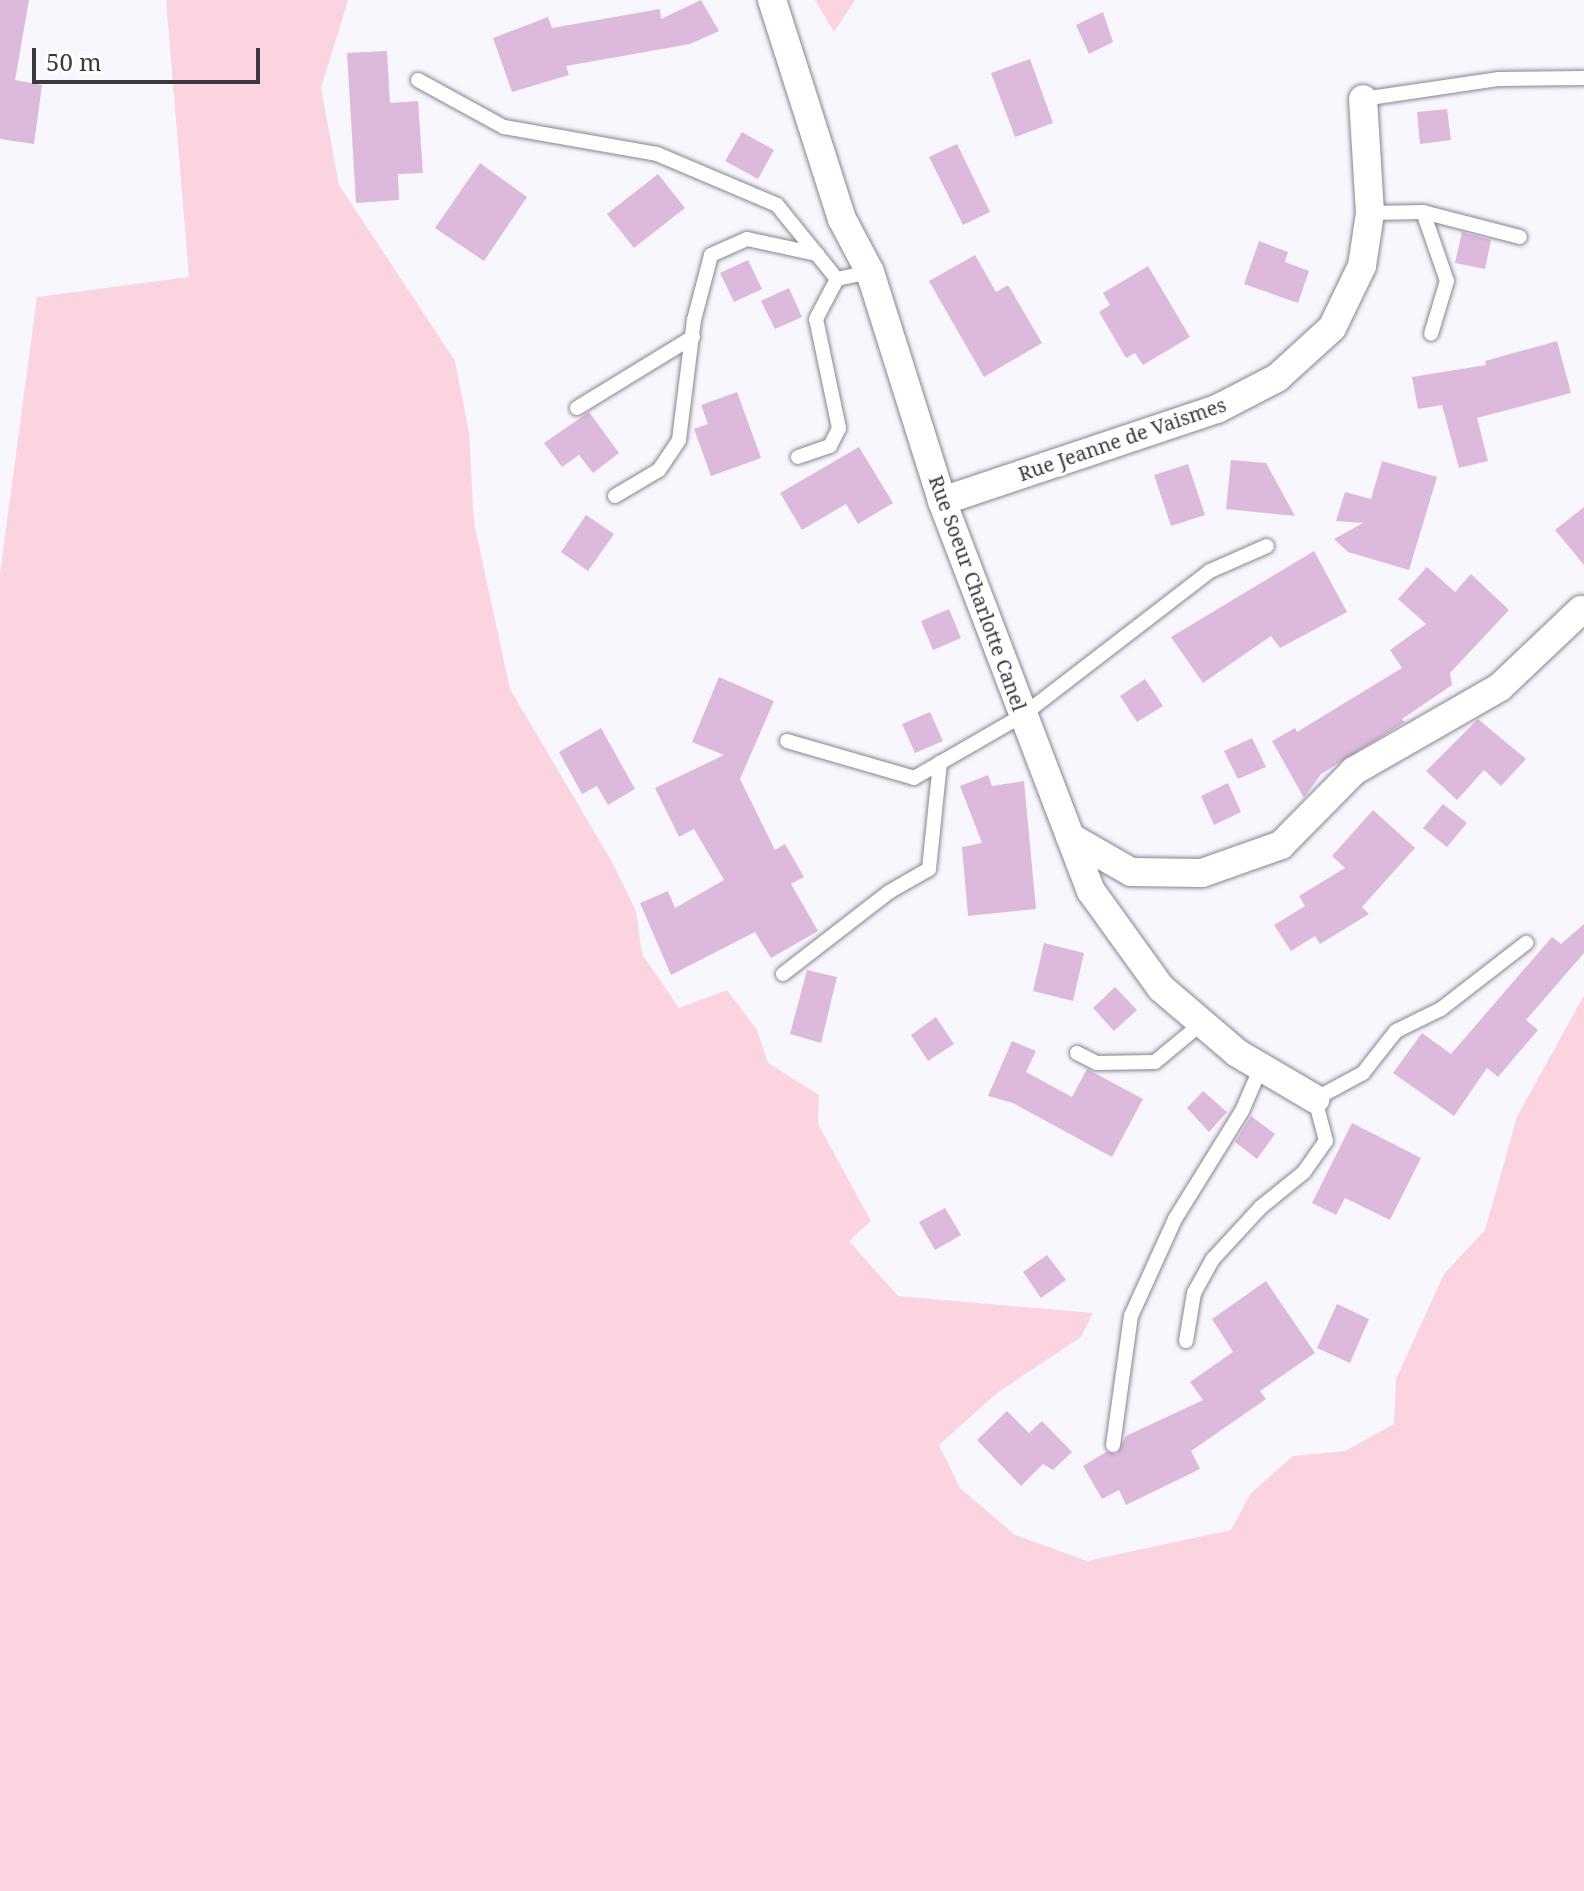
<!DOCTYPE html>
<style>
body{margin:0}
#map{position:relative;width:1584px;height:1891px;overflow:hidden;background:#f9f7fe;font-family:"Noto Serif",serif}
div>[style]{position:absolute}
.green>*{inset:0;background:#fbd4e0}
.building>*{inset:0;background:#ddb9db}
.roads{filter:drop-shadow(0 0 2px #888492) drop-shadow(0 0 2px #888492)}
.service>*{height:14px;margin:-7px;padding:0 7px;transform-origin:7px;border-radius:7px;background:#fff}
.minor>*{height:28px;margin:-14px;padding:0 14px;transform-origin:14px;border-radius:14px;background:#fff}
span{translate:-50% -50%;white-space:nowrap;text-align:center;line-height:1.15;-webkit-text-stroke:6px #fff;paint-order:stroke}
.street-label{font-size:20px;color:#3b3940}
.scale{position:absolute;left:32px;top:48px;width:228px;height:36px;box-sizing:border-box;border:4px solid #3b3940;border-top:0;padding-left:10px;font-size:24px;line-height:28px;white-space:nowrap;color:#3b3940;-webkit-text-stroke:6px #fff;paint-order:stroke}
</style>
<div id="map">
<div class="green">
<div style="clip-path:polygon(166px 0,348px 0,321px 88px,339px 185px,455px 361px,469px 433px,474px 523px,510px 689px,612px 862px,636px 911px,642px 954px,679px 1008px,727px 990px,757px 1030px,768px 1063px,819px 1095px,818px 1124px,871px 1221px,849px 1241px,898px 1296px,1093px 1313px,1081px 1337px,997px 1393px,939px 1445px,960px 1488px,1015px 1535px,1087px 1561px,1231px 1530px,1251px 1493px,1293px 1456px,1345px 1451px,1394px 1424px,1396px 1379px,1444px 1274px,1485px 1230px,1517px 1117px,1584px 995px,1584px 1891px,0 1891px,0 574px,37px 297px,189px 277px)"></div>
<div style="clip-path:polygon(815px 0,855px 0,834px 32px)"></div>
</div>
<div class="building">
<div style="clip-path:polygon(0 0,29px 0,15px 80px,42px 85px,34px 144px,0 139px)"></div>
<div style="clip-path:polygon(701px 0,719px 31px,690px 44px,566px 66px,569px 75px,512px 92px,493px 38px,548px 17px,552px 28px,660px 9px,661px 19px)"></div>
<div style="clip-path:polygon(1103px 12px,1113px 42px,1089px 54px,1076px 25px)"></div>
<div style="clip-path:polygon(387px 51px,390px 103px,418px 101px,423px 173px,398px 174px,399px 200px,356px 203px,347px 53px)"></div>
<div style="clip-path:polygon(1030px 59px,1053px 123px,1015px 137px,991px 73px)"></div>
<div style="clip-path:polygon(1447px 109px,1451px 140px,1420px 144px,1417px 112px)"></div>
<div style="clip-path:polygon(742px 132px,774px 150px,758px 179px,725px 161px)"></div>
<div style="clip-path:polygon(957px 144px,990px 212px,963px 225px,929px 157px)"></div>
<div style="clip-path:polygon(480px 163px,527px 197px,484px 261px,435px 228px)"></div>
<div style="clip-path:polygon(658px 174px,685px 208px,634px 248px,607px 214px)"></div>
<div style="clip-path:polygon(1462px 232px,1491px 240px,1485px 269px,1455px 263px)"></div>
<div style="clip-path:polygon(1259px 241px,1288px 252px,1285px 262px,1309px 271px,1298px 303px,1244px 284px)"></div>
<div style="clip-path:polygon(975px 255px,996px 292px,1008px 285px,1042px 343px,984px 377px,929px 281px)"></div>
<div style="clip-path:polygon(748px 260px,762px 289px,734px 302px,720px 273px)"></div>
<div style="clip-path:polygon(1148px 266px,1190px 337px,1143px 365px,1135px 353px,1126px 358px,1099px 312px,1110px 305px,1103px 293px)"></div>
<div style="clip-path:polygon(789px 288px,802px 317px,775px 329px,761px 301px)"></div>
<div style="clip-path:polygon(1557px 341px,1571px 393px,1477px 418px,1488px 461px,1459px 468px,1442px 405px,1418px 409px,1412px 377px,1486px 365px,1485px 361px)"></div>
<div style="clip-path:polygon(737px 392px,761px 458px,711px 476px,694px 429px,708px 424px,701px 405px)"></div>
<div style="clip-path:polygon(589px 412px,619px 453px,593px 473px,579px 455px,562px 467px,544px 443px)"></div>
<div style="clip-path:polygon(859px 447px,893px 503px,858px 524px,846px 504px,802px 530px,780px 493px)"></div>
<div style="clip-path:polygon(1231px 460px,1266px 463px,1295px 516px,1226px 509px)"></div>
<div style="clip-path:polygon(1382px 461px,1437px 477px,1409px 570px,1348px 552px,1334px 539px,1363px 523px,1336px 521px,1345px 492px,1371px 499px)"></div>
<div style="clip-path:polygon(1188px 464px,1205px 515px,1171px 526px,1154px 475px)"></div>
<div style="clip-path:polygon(1584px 507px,1584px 565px,1555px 530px)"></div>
<div style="clip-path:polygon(586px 515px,614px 534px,588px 571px,561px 552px)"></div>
<div style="clip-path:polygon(1314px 551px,1347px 612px,1280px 648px,1271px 636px,1203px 683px,1171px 637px)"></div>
<div style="clip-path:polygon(1427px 567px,1455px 592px,1471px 574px,1509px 610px,1450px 673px,1452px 685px,1402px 719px,1405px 722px,1321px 774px,1304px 798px,1272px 741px,1295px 728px,1297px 732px,1402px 668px,1390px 650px,1426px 624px,1398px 599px)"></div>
<div style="clip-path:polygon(949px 609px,961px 638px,933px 650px,921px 621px)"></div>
<div style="clip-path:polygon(719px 677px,774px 701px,740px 779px,775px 850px,785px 844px,804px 877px,791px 884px,818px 931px,771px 958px,755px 932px,671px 975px,640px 903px,668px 891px,675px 908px,724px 880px,694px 829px,679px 837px,655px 788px,724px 755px,692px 742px)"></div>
<div style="clip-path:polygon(1145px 679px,1163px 706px,1137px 722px,1120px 696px)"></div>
<div style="clip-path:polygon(930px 712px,943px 741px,915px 753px,902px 724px)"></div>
<div style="clip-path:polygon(1478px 719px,1526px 759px,1501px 786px,1484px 770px,1457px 800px,1426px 771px)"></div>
<div style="clip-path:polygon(601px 728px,635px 789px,608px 805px,597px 786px,582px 794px,559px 752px)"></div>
<div style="clip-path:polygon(1252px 738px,1266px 767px,1238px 779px,1224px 751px)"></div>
<div style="clip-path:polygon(988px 775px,992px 786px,1024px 781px,1036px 909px,968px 916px,962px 847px,982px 843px,960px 786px)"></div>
<div style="clip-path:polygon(1228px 783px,1241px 812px,1214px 825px,1201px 796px)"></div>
<div style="clip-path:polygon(1443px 804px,1467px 823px,1447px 847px,1423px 828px)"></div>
<div style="clip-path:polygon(1373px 810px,1415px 848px,1362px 907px,1369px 914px,1320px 944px,1315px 936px,1291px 951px,1274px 925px,1305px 906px,1299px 896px,1345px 868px,1332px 856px)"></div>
<div style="clip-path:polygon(1584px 924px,1584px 953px,1526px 1020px,1538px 1030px,1498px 1077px,1487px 1068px,1454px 1116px,1393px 1073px,1422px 1033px,1451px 1054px,1552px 937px,1561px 944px)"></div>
<div style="clip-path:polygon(1044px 943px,1084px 953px,1073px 1001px,1033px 991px)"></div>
<div style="clip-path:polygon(807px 970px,837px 977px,821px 1043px,790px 1034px)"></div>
<div style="clip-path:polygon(1115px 987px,1137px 1010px,1114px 1031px,1093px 1008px)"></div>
<div style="clip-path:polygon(936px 1017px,954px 1044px,928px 1061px,911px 1035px)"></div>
<div style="clip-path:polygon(1012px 1041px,1036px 1051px,1026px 1072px,1072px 1097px,1087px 1069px,1143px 1099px,1112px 1157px,1013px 1103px,988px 1096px)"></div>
<div style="clip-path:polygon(1203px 1091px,1227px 1112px,1209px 1132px,1187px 1108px)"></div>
<div style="clip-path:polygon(1251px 1116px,1275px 1134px,1257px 1159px,1235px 1142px)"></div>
<div style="clip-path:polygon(1352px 1123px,1421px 1158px,1390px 1220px,1345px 1198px,1336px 1215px,1312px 1203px)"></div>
<div style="clip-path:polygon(945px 1208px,961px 1235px,935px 1250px,919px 1222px)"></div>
<div style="clip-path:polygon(1047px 1255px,1066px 1280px,1041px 1298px,1023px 1272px)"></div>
<div style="clip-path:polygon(1266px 1281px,1315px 1353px,1260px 1391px,1266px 1399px,1191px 1451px,1200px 1469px,1126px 1505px,1119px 1490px,1102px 1499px,1083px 1466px,1106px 1452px,1117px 1454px,1126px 1436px,1203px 1400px,1190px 1382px,1233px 1352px,1212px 1319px)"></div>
<div style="clip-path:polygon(1337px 1304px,1369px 1319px,1350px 1363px,1317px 1348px)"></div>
<div style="clip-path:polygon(1007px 1411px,1029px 1433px,1042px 1421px,1072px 1452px,1053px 1470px,1043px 1464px,1021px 1486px,977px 1440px)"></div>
</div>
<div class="roads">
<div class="service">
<div style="left:418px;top:80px;width:98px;rotate:28.7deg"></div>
<div style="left:504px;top:127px;width:155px;rotate:10deg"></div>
<div style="left:657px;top:154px;width:130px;rotate:23deg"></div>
<div style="left:777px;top:205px;width:95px;rotate:51deg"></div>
<div style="left:837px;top:279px;width:34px;rotate:-12deg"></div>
<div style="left:1363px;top:99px;width:136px;rotate:-8.4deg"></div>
<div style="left:1498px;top:79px;width:86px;rotate:-0.7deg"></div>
<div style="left:1423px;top:212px;width:73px;rotate:70.8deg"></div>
<div style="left:1447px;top:281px;width:55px;rotate:106.8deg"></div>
<div style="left:1370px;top:213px;width:53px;rotate:-1.1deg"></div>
<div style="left:1423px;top:212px;width:100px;rotate:14.5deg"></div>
<div style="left:577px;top:408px;width:136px;rotate:-31.5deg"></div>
<div style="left:798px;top:457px;width:34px;rotate:-19deg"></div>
<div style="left:830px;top:446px;width:20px;rotate:-63deg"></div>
<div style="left:839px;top:428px;width:111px;rotate:-101.9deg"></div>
<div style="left:816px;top:319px;width:45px;rotate:-62.3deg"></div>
<div style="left:615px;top:496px;width:51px;rotate:-30.6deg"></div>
<div style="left:659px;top:470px;width:36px;rotate:-56deg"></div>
<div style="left:679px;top:440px;width:121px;rotate:-82.9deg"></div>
<div style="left:694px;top:320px;width:67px;rotate:-75.3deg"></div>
<div style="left:711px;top:255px;width:39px;rotate:-24deg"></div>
<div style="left:747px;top:239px;width:72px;rotate:12.1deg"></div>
<div style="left:787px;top:741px;width:132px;rotate:16.2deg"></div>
<div style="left:914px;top:778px;width:126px;rotate:-30deg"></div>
<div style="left:1023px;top:715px;width:236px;rotate:-37.6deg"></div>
<div style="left:1210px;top:571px;width:62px;rotate:-23.7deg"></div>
<div style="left:783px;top:974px;width:134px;rotate:-37.7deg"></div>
<div style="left:889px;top:892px;width:46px;rotate:-29.9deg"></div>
<div style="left:929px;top:869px;width:107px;rotate:-84.1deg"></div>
<div style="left:1077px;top:1053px;width:22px;rotate:27deg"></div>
<div style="left:1097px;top:1063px;width:58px;rotate:-1deg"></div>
<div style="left:1155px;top:1062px;width:61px;rotate:-39.7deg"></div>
<div style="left:1186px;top:1341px;width:49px;rotate:-80.5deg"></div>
<div style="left:1194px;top:1293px;width:39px;rotate:-61deg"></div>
<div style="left:1213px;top:1259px;width:71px;rotate:-47.3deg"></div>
<div style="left:1261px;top:1207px;width:55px;rotate:-39.1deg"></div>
<div style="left:1304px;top:1172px;width:38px;rotate:-55deg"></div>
<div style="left:1326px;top:1141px;width:43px;rotate:-104.7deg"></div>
<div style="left:1315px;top:1099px;width:55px;rotate:-28.4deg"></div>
<div style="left:1363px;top:1073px;width:53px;rotate:-51.8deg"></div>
<div style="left:1396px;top:1031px;width:50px;rotate:-26.1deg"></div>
<div style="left:1441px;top:1009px;width:108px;rotate:-37.8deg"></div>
<div style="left:1113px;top:1445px;width:130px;rotate:-82.1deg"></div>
<div style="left:1131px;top:1316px;width:107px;rotate:-65.6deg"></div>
<div style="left:1175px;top:1219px;width:127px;rotate:-58.2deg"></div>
<div style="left:1242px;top:1111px;width:48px;rotate:-66.6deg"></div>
</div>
<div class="minor">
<div style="left:772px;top:0;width:230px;rotate:72.3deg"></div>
<div style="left:842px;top:219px;width:60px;rotate:62.2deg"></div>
<div style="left:870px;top:272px;width:240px;rotate:72.5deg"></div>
<div style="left:942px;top:501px;width:417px;rotate:69.1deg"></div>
<div style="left:1091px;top:891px;width:120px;rotate:54.2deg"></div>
<div style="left:1161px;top:988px;width:100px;rotate:40.5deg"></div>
<div style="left:1237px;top:1053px;width:91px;rotate:30.5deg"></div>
<div style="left:942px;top:501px;width:290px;rotate:-18.5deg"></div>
<div style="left:1217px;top:409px;width:68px;rotate:-27.3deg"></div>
<div style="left:1277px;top:378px;width:74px;rotate:-42.3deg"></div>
<div style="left:1332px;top:328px;width:69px;rotate:-64.2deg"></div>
<div style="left:1362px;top:266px;width:54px;rotate:-81.4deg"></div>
<div style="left:1370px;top:213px;width:114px;rotate:-93.5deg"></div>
<div style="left:1070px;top:837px;width:70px;rotate:29.8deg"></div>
<div style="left:1131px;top:872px;width:71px;rotate:0.8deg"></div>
<div style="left:1202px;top:873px;width:84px;rotate:-19.5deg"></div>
<div style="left:1281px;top:845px;width:104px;rotate:-45.4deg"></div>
<div style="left:1354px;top:771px;width:168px;rotate:-29.9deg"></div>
<div style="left:1500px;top:687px;width:112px;rotate:-43.5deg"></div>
</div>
</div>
<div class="street-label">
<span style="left:1122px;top:439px;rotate:-19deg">Rue Jeanne de Vaismes</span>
<span style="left:978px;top:593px;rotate:70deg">Rue Soeur Charlotte Canel</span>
</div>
<div class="scale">50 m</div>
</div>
